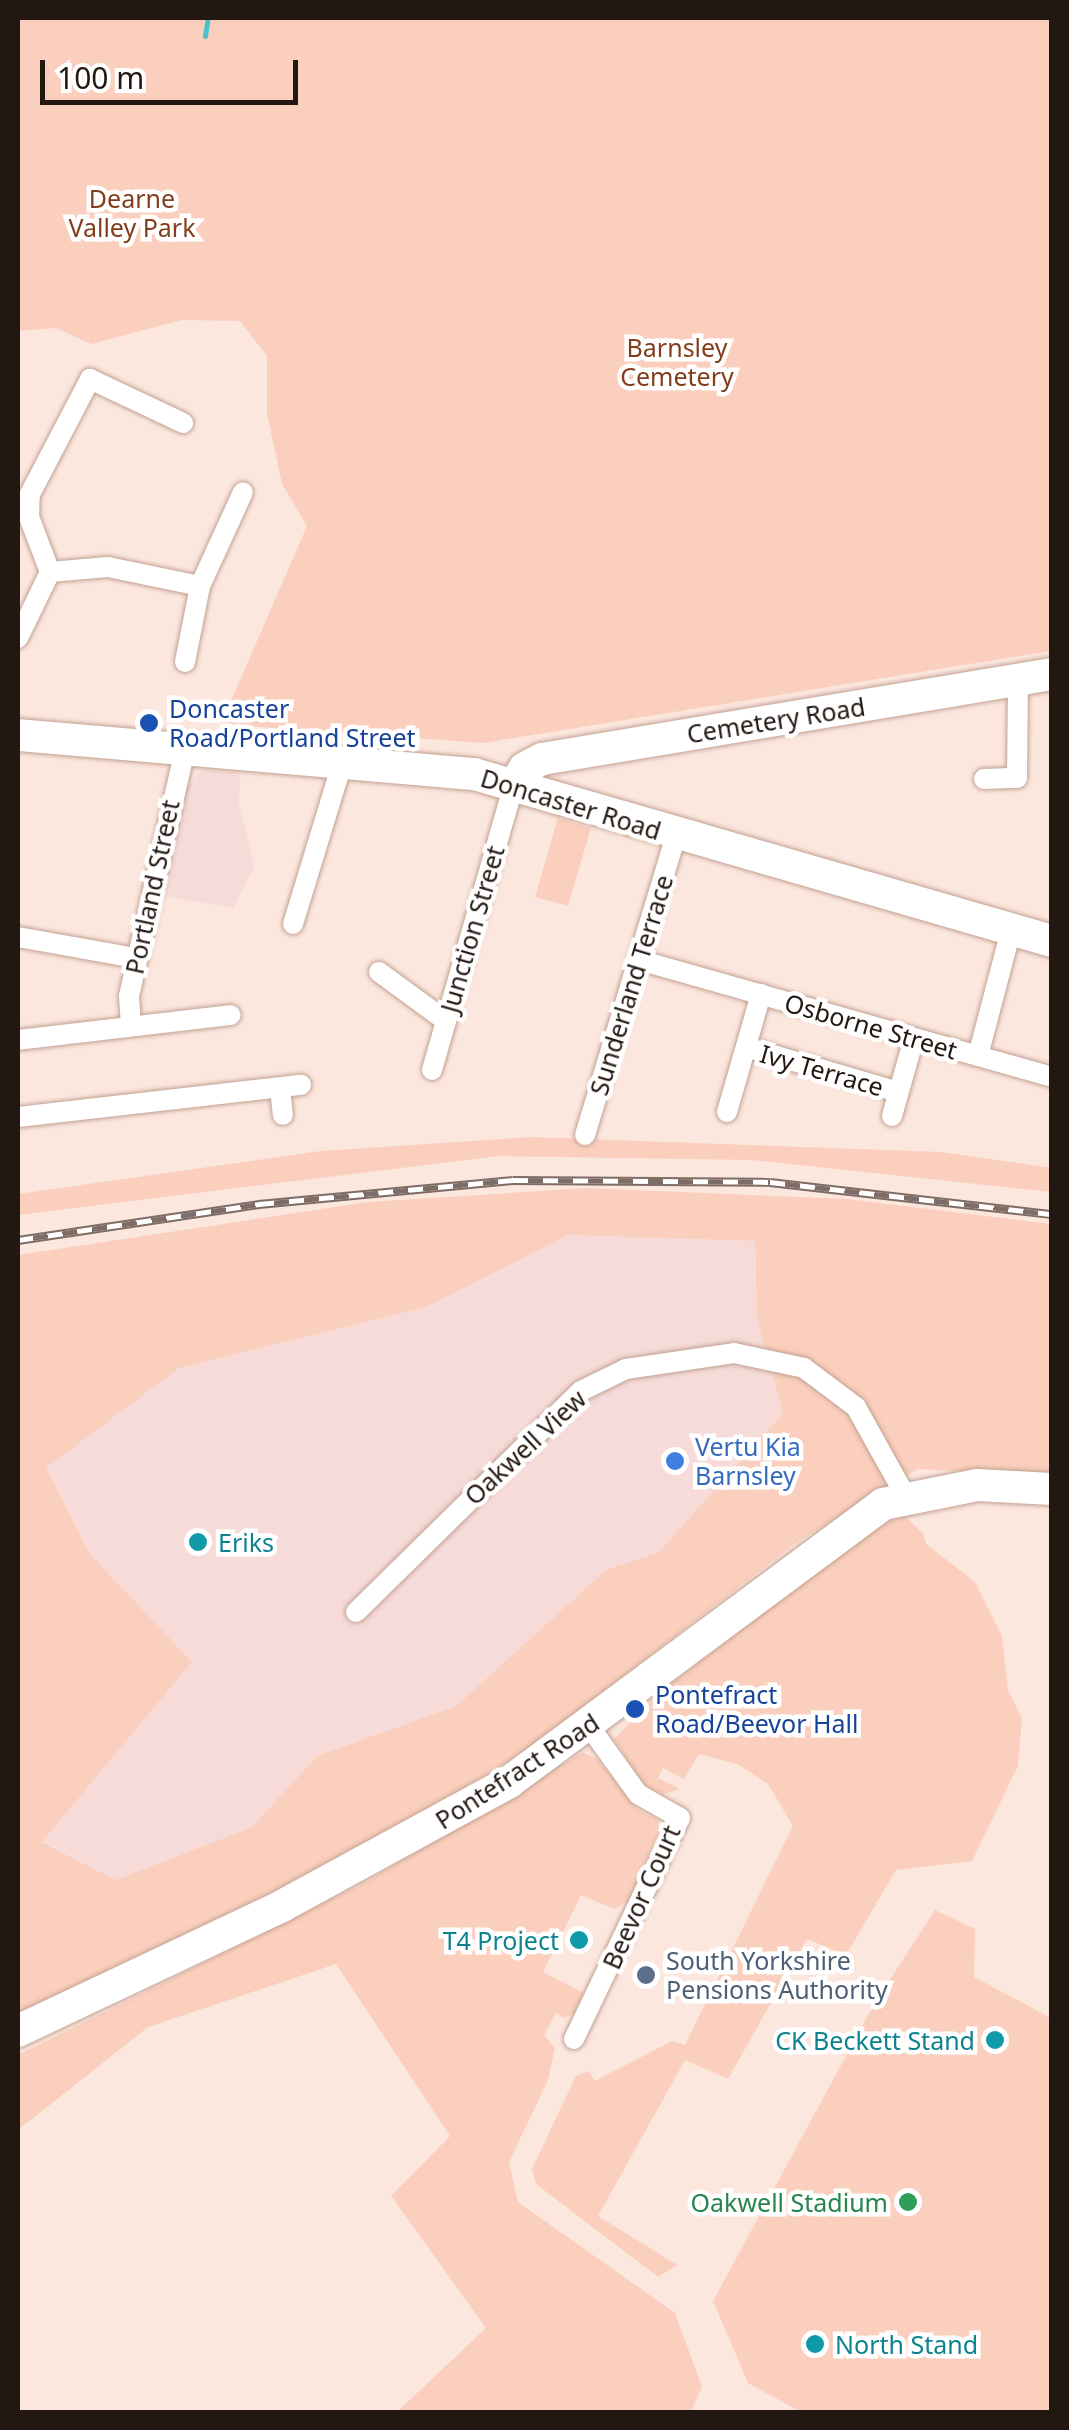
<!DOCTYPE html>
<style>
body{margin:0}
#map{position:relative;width:1069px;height:2430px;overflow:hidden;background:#fce7de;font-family:"Noto Sans",sans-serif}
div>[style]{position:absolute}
.commercial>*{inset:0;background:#f6dbd8}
.green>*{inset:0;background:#fbcfbd}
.stream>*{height:5px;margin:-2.5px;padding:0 2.5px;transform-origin:2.5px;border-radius:2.5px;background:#4fc0c7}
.roads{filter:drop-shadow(0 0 2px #c2a192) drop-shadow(0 0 2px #c2a192)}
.minor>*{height:20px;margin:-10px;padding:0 10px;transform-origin:10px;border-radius:10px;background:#fff}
.trunk>*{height:32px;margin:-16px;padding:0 16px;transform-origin:16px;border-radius:16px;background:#fff}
.rail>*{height:9px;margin-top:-4.5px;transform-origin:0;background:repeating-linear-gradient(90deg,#fff 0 15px,#7d6d66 0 30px);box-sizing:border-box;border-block:2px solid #7d6d66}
.dots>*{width:28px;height:28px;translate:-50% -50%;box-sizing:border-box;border:5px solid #fff;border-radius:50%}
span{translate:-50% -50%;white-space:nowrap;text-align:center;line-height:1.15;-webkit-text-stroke:9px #fff;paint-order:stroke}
.park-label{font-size:25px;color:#823e1c}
.transit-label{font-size:25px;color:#164399}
.left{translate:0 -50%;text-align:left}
.street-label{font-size:25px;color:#231712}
.shop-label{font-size:25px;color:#366cbe}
.culture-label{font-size:25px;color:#0d838f}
.right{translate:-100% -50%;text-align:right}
.service-label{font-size:25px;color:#4e5e75}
.leisure-label{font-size:25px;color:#27864d}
.frame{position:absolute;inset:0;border:20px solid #231712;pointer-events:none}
.scale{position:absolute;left:40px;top:60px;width:258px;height:45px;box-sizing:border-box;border:5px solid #231712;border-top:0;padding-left:12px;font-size:30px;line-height:35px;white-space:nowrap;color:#231712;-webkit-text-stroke:8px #fff;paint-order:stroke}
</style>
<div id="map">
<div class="commercial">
<div style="clip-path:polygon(202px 770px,240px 773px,239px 803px,254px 867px,233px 908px,161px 896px,186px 788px)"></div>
<div style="clip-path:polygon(568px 1235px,755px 1241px,757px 1319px,783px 1413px,658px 1553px,607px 1569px,456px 1706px,317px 1756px,252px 1827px,116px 1880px,42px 1841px,192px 1662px,89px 1553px,45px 1468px,179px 1368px,427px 1307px)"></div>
</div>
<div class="green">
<div style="clip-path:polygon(18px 18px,1051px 18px,1051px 651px,483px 743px,221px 724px,307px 526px,282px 484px,267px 414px,267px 356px,240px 321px,182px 320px,91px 344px,56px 328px,18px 331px)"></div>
<div style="clip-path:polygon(558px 818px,591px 828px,568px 906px,535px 897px)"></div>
<div style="clip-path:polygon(531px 1137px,941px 1152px,1052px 1168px,1051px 1192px,752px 1160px,499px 1156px,18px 1215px,18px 1194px,321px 1151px)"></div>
<div style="clip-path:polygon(evenodd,587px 1188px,847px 1199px,1051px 1224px,1051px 1476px,918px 1469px,797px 1542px,530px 1748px,360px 1849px,18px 2017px,18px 1255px,368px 1202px,587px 1188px,568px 1235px,755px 1241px,757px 1319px,783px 1413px,658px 1553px,607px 1569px,456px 1706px,317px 1756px,252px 1827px,116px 1880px,42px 1842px,192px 1662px,89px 1553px,46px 1468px,179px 1368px,427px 1307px,568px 1235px)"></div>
<div style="clip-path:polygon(896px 1509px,923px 1533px,926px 1544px,975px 1582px,1002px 1636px,1008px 1690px,1022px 1719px,1018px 1766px,972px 1861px,896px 1870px,846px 1955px,807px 1939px,728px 2079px,685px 2060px,598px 2216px,677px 2265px,658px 2277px,536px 2184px,532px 2169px,576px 2076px,589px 2071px,595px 2081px,672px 2041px,685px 2045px,793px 1826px,768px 1784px,737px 1764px,699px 1754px,684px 1779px,663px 1768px,658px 1778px,680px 1789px,664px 1794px,644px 1785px,614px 1739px,660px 1692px)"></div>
<div style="clip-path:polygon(583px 1752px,598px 1760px,637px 1809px,658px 1821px,660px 1840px,631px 1900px,614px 1909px,581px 1895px,543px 1972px,584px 1993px,575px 2013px,564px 2018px,556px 2013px,544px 2035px,555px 2048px,548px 2080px,509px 2162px,518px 2202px,675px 2313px,702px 2387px,691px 2412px,397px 2412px,486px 2328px,391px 2196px,450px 2136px,336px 1964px,148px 2027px,18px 2130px,18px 2055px,366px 1882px)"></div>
<div style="clip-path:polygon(935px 1910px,975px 1929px,974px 1977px,1051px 2018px,1051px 2412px,801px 2412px,748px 2383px,713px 2301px,873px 2006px)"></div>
</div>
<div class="stream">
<div style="left:205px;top:36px;width:18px;rotate:-81deg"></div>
</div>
<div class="roads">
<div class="minor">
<div style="left:50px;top:572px;width:58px;rotate:-4.9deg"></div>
<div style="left:108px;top:567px;width:94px;rotate:11.7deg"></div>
<div style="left:18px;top:638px;width:73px;rotate:-64.1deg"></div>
<div style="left:50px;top:572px;width:59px;rotate:-110.9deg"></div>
<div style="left:29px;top:517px;width:23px;rotate:-88deg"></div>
<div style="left:30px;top:494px;width:130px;rotate:-62.4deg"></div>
<div style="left:90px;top:379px;width:103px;rotate:25.3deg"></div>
<div style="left:185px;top:662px;width:77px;rotate:-78.8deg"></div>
<div style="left:200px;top:586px;width:103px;rotate:-65.4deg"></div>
<div style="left:984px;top:779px;width:33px;rotate:-2deg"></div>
<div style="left:1017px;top:778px;width:98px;rotate:-89.4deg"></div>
<div style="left:293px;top:924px;width:171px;rotate:-73deg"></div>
<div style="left:18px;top:937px;width:120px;rotate:10.1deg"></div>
<div style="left:639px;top:960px;width:352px;rotate:15.8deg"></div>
<div style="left:978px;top:1056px;width:130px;rotate:-75.3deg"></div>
<div style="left:379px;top:972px;width:83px;rotate:36.2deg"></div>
<div style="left:131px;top:1025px;width:29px;rotate:-94deg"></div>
<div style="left:129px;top:996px;width:252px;rotate:-77.2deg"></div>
<div style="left:18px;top:1040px;width:214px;rotate:-6.7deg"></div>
<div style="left:746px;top:1047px;width:159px;rotate:16.5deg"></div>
<div style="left:978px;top:1056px;width:77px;rotate:15.8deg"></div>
<div style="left:432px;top:1070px;width:294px;rotate:-74deg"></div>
<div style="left:280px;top:1088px;width:27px;rotate:84deg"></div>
<div style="left:727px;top:1112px;width:123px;rotate:-73.9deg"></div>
<div style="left:892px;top:1116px;width:81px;rotate:-74.2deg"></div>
<div style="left:18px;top:1117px;width:285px;rotate:-6.5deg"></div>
<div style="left:585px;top:1135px;width:313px;rotate:-73.1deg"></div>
<div style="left:356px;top:1612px;width:315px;rotate:-44.5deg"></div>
<div style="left:581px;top:1391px;width:50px;rotate:-26.1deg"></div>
<div style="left:626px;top:1369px;width:109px;rotate:-8.4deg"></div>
<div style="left:734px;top:1353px;width:72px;rotate:12.1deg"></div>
<div style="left:804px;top:1368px;width:65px;rotate:36.9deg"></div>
<div style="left:856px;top:1407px;width:101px;rotate:60.9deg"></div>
<div style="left:574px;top:2039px;width:245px;rotate:-64.4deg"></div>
<div style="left:680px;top:1818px;width:48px;rotate:-150.3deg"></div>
<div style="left:638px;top:1794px;width:84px;rotate:-125.8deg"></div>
</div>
<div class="trunk">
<div style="left:18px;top:735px;width:458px;rotate:4.9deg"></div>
<div style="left:474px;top:774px;width:602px;rotate:16.12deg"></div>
<div style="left:513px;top:787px;width:22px;rotate:-58deg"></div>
<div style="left:525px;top:768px;width:19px;rotate:-28deg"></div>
<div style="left:542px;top:759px;width:517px;rotate:-9.46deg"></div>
<div style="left:18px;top:2031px;width:292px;rotate:-25.3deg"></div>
<div style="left:282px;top:1906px;width:259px;rotate:-28.6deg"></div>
<div style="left:509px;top:1782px;width:466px;rotate:-36.6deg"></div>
<div style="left:883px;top:1504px;width:96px;rotate:-11.4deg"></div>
<div style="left:977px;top:1485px;width:75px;rotate:3.1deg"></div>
</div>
</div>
<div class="rail">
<div style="left:18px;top:1240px;width:244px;rotate:-8.5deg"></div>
<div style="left:259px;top:1204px;width:255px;rotate:-5.4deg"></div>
<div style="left:513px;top:1180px;width:257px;rotate:0.4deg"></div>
<div style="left:770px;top:1182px;width:284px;rotate:6.5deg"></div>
</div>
<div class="dots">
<div style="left:149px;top:723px;background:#1a4fb4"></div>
<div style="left:675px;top:1461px;background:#3f7fe0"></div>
<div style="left:198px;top:1542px;background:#0f9aa8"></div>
<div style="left:635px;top:1709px;background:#1a4fb4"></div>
<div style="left:579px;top:1940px;background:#0f9aa8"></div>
<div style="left:646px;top:1975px;background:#5c6f8a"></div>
<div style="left:995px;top:2040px;background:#0f9aa8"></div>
<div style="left:908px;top:2202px;background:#2e9e5b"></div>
<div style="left:815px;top:2344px;background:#0f9aa8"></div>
</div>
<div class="park-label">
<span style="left:132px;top:213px">Dearne<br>Valley Park</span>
<span style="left:677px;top:362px">Barnsley<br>Cemetery</span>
</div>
<div class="transit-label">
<span class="left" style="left:169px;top:723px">Doncaster<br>Road/Portland Street</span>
<span class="left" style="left:655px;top:1709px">Pontefract<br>Road/Beevor Hall</span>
</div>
<div class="street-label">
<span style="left:776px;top:720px;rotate:-9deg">Cemetery Road</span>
<span style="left:571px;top:804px;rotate:17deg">Doncaster Road</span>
<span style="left:152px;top:887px;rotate:-78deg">Portland Street</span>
<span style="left:472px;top:929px;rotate:-74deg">Junction Street</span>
<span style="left:631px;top:985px;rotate:-73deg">Sunderland Terrace</span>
<span style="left:871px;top:1026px;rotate:16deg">Osborne Street</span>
<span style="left:822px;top:1070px;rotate:16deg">Ivy Terrace</span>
<span style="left:525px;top:1447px;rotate:-43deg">Oakwell View</span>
<span style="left:517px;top:1771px;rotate:-33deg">Pontefract Road</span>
<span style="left:641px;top:1897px;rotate:-66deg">Beevor Court</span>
</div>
<div class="shop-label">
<span class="left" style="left:695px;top:1461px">Vertu Kia<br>Barnsley</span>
</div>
<div class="culture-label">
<span class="left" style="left:218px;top:1542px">Eriks</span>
<span class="right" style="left:559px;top:1940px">T4 Project</span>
<span class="right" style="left:975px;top:2040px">CK Beckett Stand</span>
<span class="left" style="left:835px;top:2344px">North Stand</span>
</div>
<div class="service-label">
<span class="left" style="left:666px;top:1975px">South Yorkshire<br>Pensions Authority</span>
</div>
<div class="leisure-label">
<span class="right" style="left:888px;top:2202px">Oakwell Stadium</span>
</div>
<div class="frame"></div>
<div class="scale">100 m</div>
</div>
